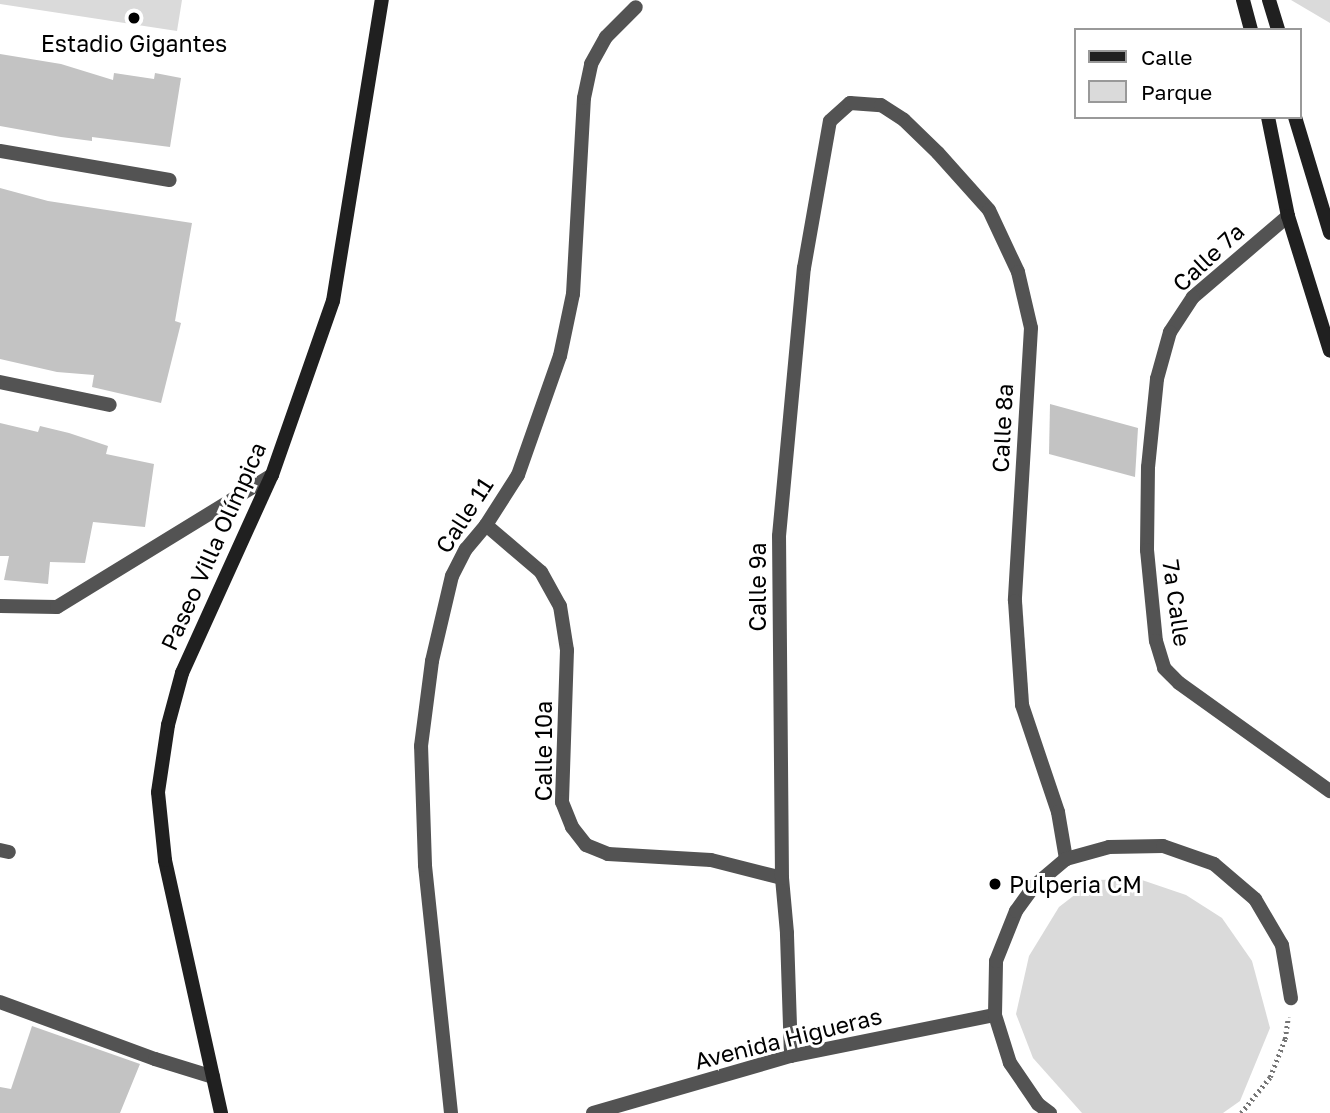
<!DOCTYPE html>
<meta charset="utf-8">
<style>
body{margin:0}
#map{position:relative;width:1330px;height:1113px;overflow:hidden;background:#fff;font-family:"Golos Text",sans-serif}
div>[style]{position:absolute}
.green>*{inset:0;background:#dadada}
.building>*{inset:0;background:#c3c3c3}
.path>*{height:4.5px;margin-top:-2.25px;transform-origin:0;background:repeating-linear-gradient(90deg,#757575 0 2px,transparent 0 5.5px)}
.lane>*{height:14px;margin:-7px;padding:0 7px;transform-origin:7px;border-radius:7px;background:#535353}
.street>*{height:14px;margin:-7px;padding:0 7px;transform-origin:7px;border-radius:7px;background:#535353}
.secondary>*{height:14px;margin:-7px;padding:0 7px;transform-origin:7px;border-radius:7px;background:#202020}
.dots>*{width:19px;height:19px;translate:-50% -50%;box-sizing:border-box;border:4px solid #fff;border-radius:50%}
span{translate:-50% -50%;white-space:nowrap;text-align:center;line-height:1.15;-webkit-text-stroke:6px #fff;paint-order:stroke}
.poi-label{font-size:23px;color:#000}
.left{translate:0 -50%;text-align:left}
.street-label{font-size:23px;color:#000}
.legend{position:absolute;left:1074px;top:28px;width:228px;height:91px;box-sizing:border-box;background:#fff;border:2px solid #999;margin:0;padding:9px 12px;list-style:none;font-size:21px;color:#000}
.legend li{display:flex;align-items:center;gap:14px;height:35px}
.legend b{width:35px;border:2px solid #999}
</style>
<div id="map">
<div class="green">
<div style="clip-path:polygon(0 0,182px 0,177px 31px,0 4px)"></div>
<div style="clip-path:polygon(1291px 0,1330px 0,1330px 23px)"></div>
<div style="clip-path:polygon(1139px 879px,1186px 895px,1222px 918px,1252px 961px,1270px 1028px,1240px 1101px,1223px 1113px,1082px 1113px,1033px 1058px,1016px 1014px,1029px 956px,1059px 907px,1094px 880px)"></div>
</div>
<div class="building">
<div style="clip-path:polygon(0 54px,61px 64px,113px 80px,114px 73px,154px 79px,155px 73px,181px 78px,170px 147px,92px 137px,92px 141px,61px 137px,0 126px)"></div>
<div style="clip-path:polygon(0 188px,48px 201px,192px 223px,175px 321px,181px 323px,161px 403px,92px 387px,94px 375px,57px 372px,0 359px)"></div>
<div style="clip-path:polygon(1050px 404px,1138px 428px,1135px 477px,1049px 454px)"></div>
<div style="clip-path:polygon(0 423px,38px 432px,40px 426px,69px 433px,108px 446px,106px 454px,154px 464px,145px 527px,93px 522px,85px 563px,50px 562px,48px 584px,4px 580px,9px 556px,0 556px)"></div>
<div style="clip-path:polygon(32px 1026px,140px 1064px,120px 1113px,0 1113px,0 1087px,11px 1089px)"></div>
</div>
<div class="path">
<div style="left:1241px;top:1113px;width:46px;rotate:-51.1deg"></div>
<div style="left:1270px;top:1077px;width:41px;rotate:-68.5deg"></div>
<div style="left:1285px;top:1039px;width:22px;rotate:-82deg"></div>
</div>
<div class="lane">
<div style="left:0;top:1002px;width:165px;rotate:20.2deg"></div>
<div style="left:155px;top:1059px;width:61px;rotate:17.2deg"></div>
</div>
<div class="street">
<div style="left:0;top:151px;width:172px;rotate:9.7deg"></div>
<div style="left:1288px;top:216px;width:125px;rotate:139.5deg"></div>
<div style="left:1193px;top:297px;width:42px;rotate:123.3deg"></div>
<div style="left:1170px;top:332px;width:49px;rotate:105.5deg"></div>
<div style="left:1157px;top:379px;width:88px;rotate:95.8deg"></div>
<div style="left:1148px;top:467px;width:83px;rotate:90.7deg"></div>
<div style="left:1147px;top:550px;width:91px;rotate:84.4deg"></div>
<div style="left:1156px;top:641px;width:28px;rotate:73deg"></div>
<div style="left:1164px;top:668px;width:21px;rotate:45deg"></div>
<div style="left:1179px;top:683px;width:186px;rotate:35.6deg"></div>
<div style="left:0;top:382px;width:112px;rotate:11.8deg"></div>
<div style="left:486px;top:525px;width:72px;rotate:40.5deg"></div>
<div style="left:541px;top:572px;width:39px;rotate:61deg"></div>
<div style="left:560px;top:606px;width:45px;rotate:81deg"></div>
<div style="left:567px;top:650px;width:152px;rotate:91.9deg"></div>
<div style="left:562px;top:802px;width:27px;rotate:68deg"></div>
<div style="left:572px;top:827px;width:23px;rotate:52deg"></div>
<div style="left:586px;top:845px;width:24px;rotate:22deg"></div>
<div style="left:608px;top:854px;width:103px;rotate:3.3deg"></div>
<div style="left:711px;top:860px;width:73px;rotate:14.2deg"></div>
<div style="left:0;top:606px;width:57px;rotate:1deg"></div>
<div style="left:57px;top:607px;width:252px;rotate:-31.5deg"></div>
<div style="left:0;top:850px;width:9px;rotate:13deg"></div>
<div style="left:791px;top:1056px;width:123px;rotate:-91.9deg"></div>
<div style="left:787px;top:933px;width:55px;rotate:-95.2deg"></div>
<div style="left:782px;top:878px;width:342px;rotate:-90.5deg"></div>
<div style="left:779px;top:536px;width:269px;rotate:-84.7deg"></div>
<div style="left:804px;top:268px;width:149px;rotate:-80deg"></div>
<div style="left:830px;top:121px;width:27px;rotate:-42deg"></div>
<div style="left:850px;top:103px;width:31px;rotate:4deg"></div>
<div style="left:881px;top:105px;width:27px;rotate:33deg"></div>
<div style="left:904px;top:120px;width:47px;rotate:44.1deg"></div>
<div style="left:938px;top:153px;width:76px;rotate:48.2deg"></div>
<div style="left:989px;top:210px;width:68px;rotate:64.9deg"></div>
<div style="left:1018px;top:272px;width:57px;rotate:76.9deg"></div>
<div style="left:1031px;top:328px;width:273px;rotate:93.4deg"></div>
<div style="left:1015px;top:601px;width:104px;rotate:86.1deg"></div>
<div style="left:1022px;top:705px;width:113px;rotate:71.4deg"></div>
<div style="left:1058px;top:812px;width:48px;rotate:80.3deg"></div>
<div style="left:451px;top:1113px;width:249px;rotate:-96deg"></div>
<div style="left:425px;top:865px;width:119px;rotate:-91.9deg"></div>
<div style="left:421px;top:746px;width:86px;rotate:-82.6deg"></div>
<div style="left:432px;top:661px;width:87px;rotate:-76.8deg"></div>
<div style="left:452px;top:576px;width:30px;rotate:-63deg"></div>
<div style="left:466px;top:549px;width:31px;rotate:-50deg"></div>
<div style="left:486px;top:525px;width:59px;rotate:-57.4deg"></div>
<div style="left:518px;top:475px;width:126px;rotate:-70.6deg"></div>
<div style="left:560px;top:356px;width:63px;rotate:-78.2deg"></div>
<div style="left:573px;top:294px;width:196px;rotate:-86.8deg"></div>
<div style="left:584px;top:98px;width:35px;rotate:-78deg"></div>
<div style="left:591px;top:64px;width:31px;rotate:-61deg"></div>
<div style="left:606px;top:37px;width:42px;rotate:-45deg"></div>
<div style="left:593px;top:1113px;width:206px;rotate:-16.1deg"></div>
<div style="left:791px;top:1056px;width:208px;rotate:-11.4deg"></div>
<div style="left:1050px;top:1113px;width:15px;rotate:-143deg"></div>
<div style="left:1038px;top:1104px;width:50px;rotate:-124.3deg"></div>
<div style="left:1010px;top:1063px;width:50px;rotate:-107.4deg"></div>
<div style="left:995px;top:1015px;width:54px;rotate:-88.9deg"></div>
<div style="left:996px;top:961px;width:54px;rotate:-68.2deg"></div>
<div style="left:1016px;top:911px;width:31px;rotate:-54deg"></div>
<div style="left:1034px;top:886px;width:42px;rotate:-40.2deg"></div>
<div style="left:1066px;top:859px;width:45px;rotate:-15.6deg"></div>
<div style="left:1109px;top:847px;width:54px;rotate:-1.1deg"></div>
<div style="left:1163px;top:846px;width:54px;rotate:19.4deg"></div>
<div style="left:1214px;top:864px;width:54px;rotate:40.5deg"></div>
<div style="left:1255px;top:899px;width:53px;rotate:59.6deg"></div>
<div style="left:1282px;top:945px;width:54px;rotate:80.4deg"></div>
</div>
<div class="secondary">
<div style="left:1243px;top:0;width:31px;rotate:75deg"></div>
<div style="left:1269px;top:0;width:31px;rotate:73deg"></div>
<div style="left:1268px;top:117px;width:101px;rotate:78.6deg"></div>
<div style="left:1288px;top:216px;width:141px;rotate:72.7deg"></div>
<div style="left:1295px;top:117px;width:121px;rotate:73.2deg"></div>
<div style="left:221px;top:1113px;width:259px;rotate:-102.5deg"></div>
<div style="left:165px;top:860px;width:68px;rotate:-95.9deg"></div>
<div style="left:158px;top:792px;width:68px;rotate:-81.5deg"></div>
<div style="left:168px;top:725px;width:54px;rotate:-74.9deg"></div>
<div style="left:182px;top:673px;width:217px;rotate:-65.6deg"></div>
<div style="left:272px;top:475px;width:184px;rotate:-70.7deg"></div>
<div style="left:333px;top:301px;width:305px;rotate:-80.8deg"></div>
</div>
<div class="dots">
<div style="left:134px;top:18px;background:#000"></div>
<div style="left:995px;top:884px;background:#000"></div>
</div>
<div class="poi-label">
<span style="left:134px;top:43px">Estadio Gigantes</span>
<span class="left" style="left:1009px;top:884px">Pulperia CM</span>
</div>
<div class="street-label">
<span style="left:1208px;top:257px;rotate:-43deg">Calle 7a</span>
<span style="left:1002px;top:428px;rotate:-87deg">Calle 8a</span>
<span style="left:464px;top:515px;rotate:-57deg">Calle 11</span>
<span style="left:213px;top:546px;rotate:-66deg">Paseo Villa Olímpica</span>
<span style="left:757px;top:587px;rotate:-90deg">Calle 9a</span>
<span style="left:1177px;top:603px;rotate:82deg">7a Calle</span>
<span style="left:543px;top:751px;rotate:-90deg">Calle 10a</span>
<span style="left:788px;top:1038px;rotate:-14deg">Avenida Higueras</span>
</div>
<ul class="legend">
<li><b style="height:9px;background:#202020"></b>Calle</li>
<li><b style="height:19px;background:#dadada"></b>Parque</li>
</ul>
</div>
